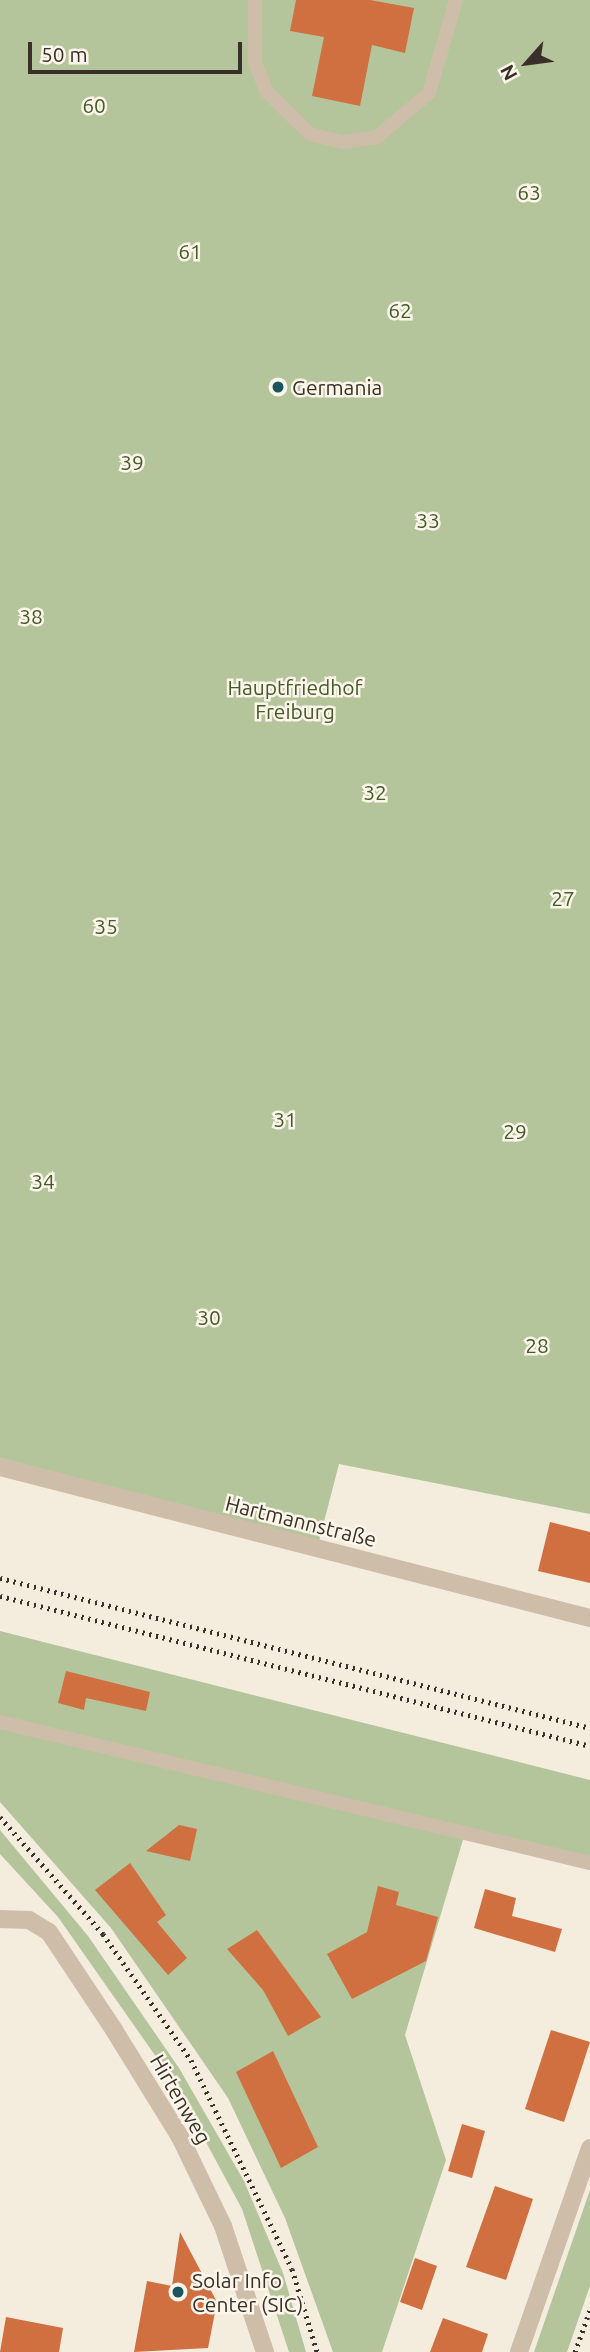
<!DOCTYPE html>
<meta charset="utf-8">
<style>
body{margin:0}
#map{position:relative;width:590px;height:2352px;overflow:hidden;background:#f4ecdd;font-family:Ubuntu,sans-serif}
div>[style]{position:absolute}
.green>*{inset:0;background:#b4c59c}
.building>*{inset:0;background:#d07040}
.service>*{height:14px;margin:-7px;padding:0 7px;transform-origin:7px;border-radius:7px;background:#cebda8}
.minor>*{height:18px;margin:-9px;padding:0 9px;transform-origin:9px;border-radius:9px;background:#cebda8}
.tertiary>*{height:18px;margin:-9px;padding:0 9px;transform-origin:9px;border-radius:9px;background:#cebda8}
.rail>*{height:5px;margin-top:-2.5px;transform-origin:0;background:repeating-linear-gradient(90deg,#3a3029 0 2px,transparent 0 7px)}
.dots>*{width:19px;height:19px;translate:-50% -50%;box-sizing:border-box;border:4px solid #fbf5ea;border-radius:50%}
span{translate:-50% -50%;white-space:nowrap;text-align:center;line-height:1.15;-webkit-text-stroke:5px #fbf5ea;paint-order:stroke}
.park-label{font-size:21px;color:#455b2a}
.poi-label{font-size:21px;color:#3a3029}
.left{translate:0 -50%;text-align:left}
.street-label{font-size:21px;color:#3a3029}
.north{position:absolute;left:492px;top:28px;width:70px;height:70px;-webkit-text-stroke:5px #fbf5ea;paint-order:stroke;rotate:242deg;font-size:19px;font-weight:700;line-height:28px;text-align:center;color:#3a3029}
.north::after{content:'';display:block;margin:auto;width:24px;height:32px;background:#3a3029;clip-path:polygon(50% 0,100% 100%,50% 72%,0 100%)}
.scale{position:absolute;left:28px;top:42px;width:214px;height:32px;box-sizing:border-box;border:4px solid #3a3029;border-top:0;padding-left:9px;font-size:21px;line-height:24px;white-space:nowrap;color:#3a3029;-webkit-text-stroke:5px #fbf5ea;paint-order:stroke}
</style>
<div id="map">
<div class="green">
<div style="clip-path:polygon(0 0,590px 0,590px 1514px,339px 1464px,319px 1541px,0 1458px)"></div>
<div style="clip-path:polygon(0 1631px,590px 1780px,590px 1860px,465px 1833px,405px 2035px,446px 2160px,382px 2352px,333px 2352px,285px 2218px,228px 2098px,111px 1928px,0 1802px)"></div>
<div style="clip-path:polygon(0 1830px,88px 1936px,179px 2068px,244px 2181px,283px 2273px,306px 2352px,289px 2352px,242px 2209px,173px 2081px,58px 1917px,0 1854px)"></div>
<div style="clip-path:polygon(590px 2190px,590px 2286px,567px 2352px,534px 2352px)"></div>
</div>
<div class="building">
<div style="clip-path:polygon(296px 0,370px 0,414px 8px,405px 53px,372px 45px,360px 106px,312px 96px,324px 37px,290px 31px)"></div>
<div style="clip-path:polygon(550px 1522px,590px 1532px,590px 1583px,538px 1571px)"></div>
<div style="clip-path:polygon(66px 1671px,150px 1692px,146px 1711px,86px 1698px,84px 1710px,58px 1703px)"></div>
<div style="clip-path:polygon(179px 1825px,197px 1829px,190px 1861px,146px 1851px)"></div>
<div style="clip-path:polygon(130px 1863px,166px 1915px,157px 1922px,187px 1958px,168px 1975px,95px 1890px)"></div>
<div style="clip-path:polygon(378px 1886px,399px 1892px,396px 1905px,438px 1917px,426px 1961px,352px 1999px,327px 1954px,367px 1932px)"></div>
<div style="clip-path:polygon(485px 1889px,516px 1898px,512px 1916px,562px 1929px,555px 1952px,474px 1928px)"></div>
<div style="clip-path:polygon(257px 1930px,321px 2017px,288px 2036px,263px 1990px,227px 1949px)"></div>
<div style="clip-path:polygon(551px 2030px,590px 2042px,564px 2122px,525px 2109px)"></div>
<div style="clip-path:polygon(273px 2051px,318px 2147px,281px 2168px,236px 2072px)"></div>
<div style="clip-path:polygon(462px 2124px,485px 2131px,472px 2178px,448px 2171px)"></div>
<div style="clip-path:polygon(495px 2186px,533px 2199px,506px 2280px,466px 2267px)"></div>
<div style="clip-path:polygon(180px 2232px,217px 2302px,208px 2348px,134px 2352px,147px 2281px,172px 2286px)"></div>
<div style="clip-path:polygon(415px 2258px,437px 2266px,422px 2310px,400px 2302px)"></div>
<div style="clip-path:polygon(6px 2317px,63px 2328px,59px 2352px,0 2352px)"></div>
<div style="clip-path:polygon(443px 2318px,488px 2334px,482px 2352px,430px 2352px)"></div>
</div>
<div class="service">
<div style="left:255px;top:0;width:62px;rotate:90deg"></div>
<div style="left:255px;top:62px;width:31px;rotate:69deg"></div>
<div style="left:266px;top:91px;width:62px;rotate:44.3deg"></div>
<div style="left:310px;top:134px;width:34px;rotate:14deg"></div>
<div style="left:343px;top:142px;width:34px;rotate:-8deg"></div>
<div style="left:377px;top:137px;width:68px;rotate:-40.2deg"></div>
<div style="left:429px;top:93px;width:97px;rotate:-73.8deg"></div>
<div style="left:0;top:1722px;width:607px;rotate:13.44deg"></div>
</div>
<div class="minor">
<div style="left:0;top:1919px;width:29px;rotate:2deg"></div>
<div style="left:29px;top:1920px;width:23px;rotate:31deg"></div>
<div style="left:49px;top:1932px;width:118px;rotate:56.4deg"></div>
<div style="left:114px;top:2030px;width:126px;rotate:58.3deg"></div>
<div style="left:180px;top:2137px;width:99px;rotate:64.2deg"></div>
<div style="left:223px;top:2226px;width:133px;rotate:71.6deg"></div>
<div style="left:519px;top:2352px;width:216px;rotate:-70.8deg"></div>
</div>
<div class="tertiary">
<div style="left:0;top:1467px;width:609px;rotate:14.36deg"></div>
</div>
<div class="rail">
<div style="left:0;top:1578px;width:609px;rotate:14.26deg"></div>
<div style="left:0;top:1596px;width:609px;rotate:14.26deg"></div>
<div style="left:0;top:1817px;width:156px;rotate:48.6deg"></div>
<div style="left:103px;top:1934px;width:154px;rotate:55.1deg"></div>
<div style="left:191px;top:2060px;width:232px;rotate:64.2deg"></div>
<div style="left:292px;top:2269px;width:87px;rotate:73.2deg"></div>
<div style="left:575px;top:2352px;width:45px;rotate:-70.3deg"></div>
</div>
<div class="dots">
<div style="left:278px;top:387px;background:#1a5560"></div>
<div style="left:178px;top:2292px;background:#1a5560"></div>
</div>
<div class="park-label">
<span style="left:94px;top:105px">60</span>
<span style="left:529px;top:192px">63</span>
<span style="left:190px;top:251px">61</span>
<span style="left:400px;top:310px">62</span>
<span style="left:132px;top:462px">39</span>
<span style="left:428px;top:520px">33</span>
<span style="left:31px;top:616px">38</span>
<span style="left:295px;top:699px">Hauptfriedhof<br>Freiburg</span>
<span style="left:375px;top:792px">32</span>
<span style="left:563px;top:898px">27</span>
<span style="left:106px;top:926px">35</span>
<span style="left:285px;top:1119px">31</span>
<span style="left:515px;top:1131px">29</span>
<span style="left:43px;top:1181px">34</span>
<span style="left:209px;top:1317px">30</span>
<span style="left:537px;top:1345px">28</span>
</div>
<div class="poi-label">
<span class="left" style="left:292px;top:387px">Germania</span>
<span class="left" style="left:192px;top:2292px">Solar Info<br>Center (SIC)</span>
</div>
<div class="street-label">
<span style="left:301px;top:1521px;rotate:14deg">Hartmannstraße</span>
<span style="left:181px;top:2099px;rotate:60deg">Hirtenweg</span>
</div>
<div class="north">N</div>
<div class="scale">50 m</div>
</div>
